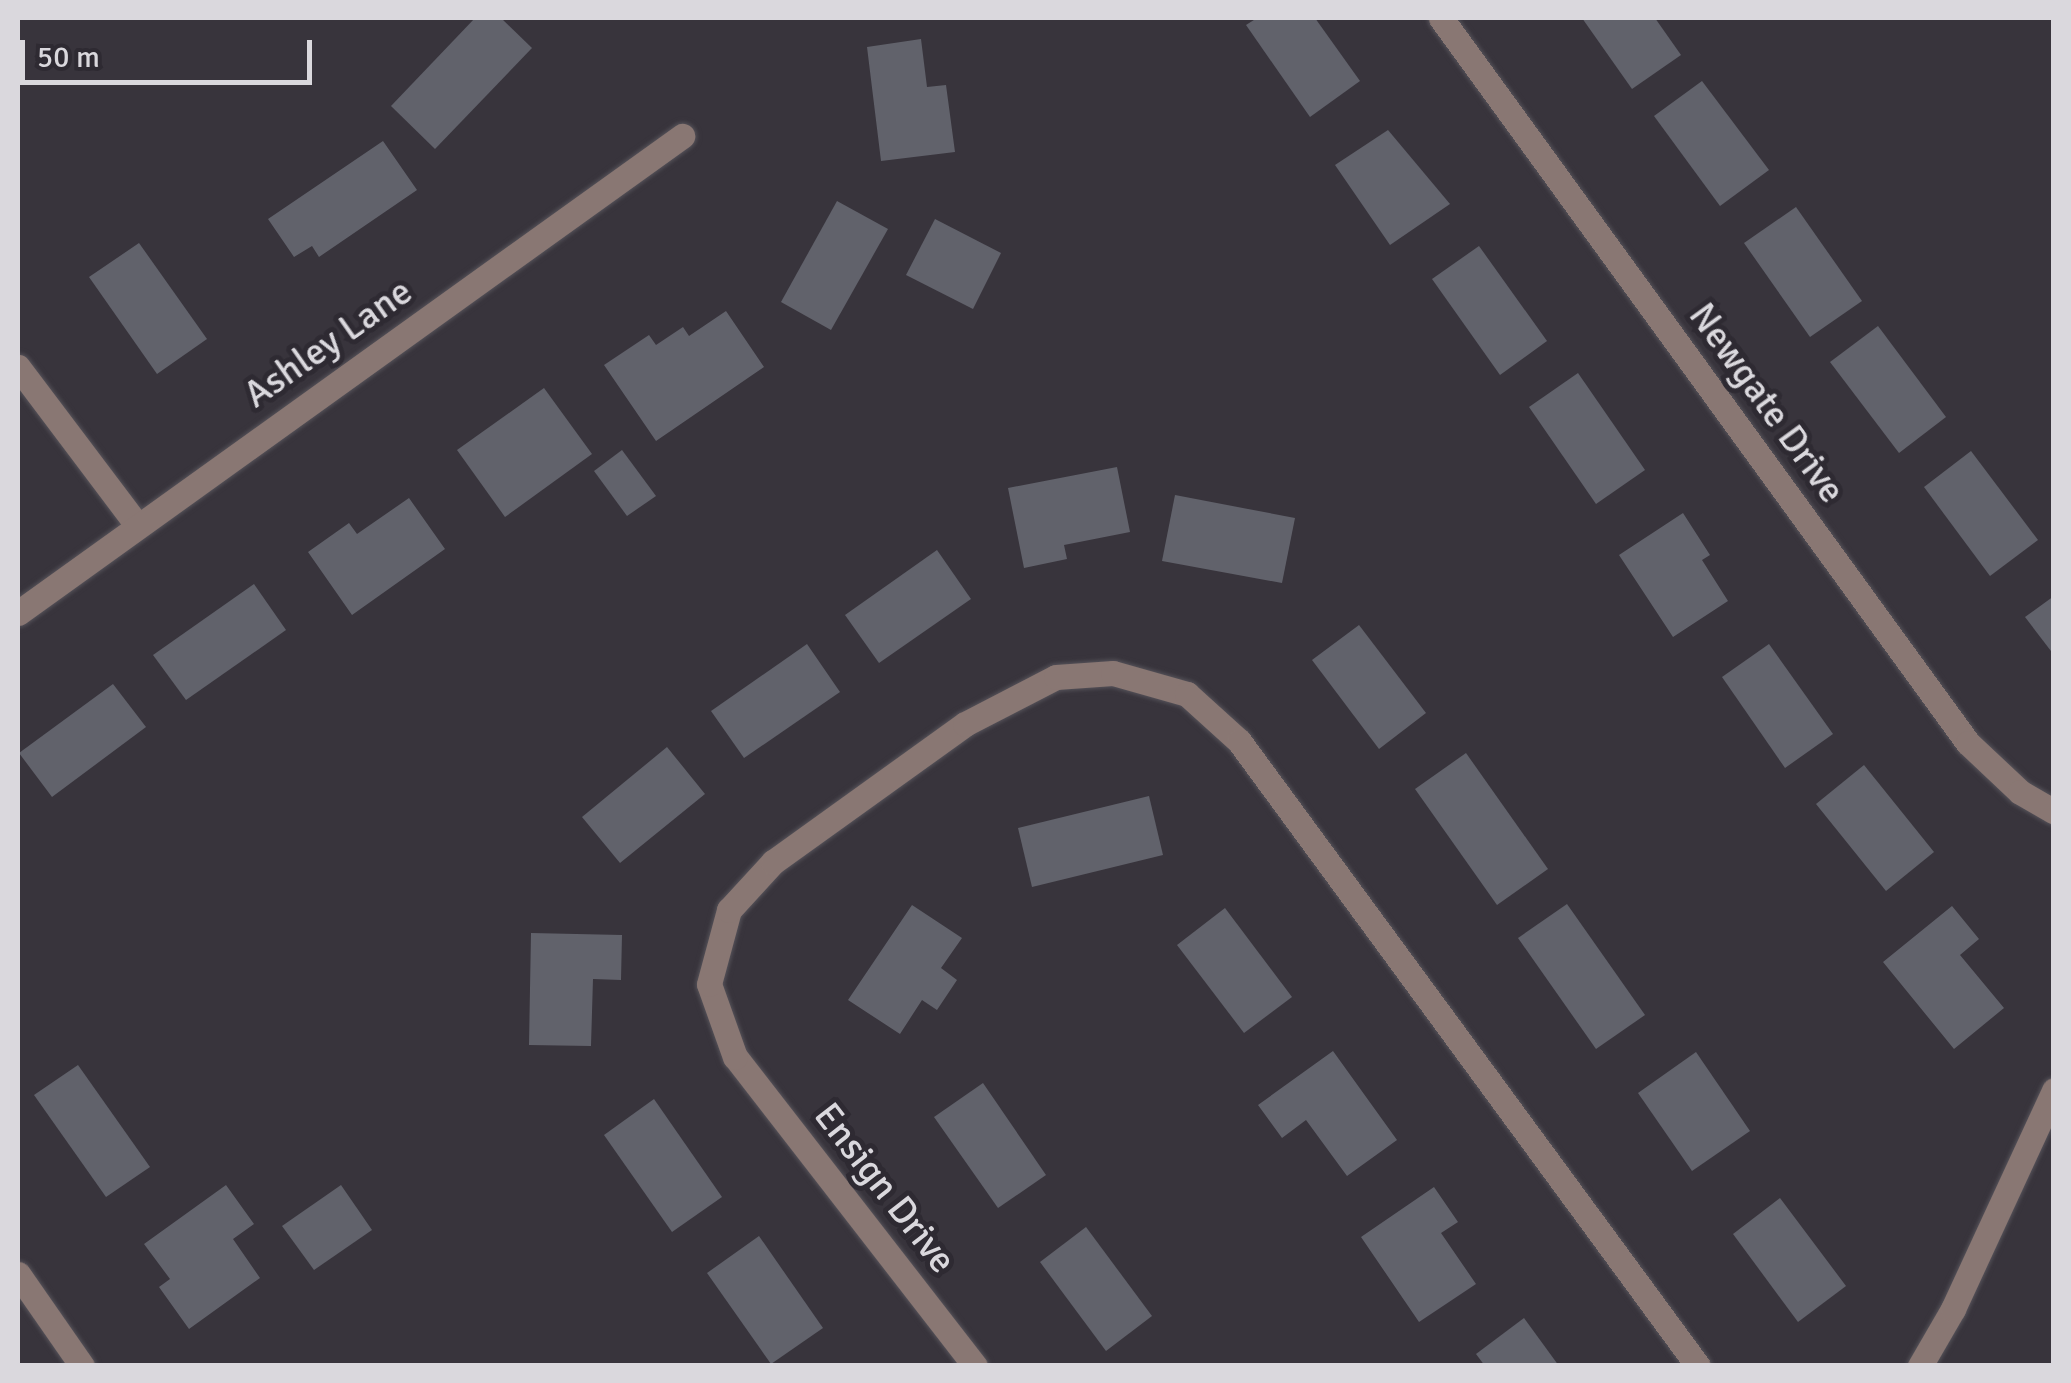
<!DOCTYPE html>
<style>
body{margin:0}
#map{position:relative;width:2071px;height:1383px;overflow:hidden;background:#38343c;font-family:Signika,sans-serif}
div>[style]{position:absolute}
.building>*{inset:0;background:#61626b}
.roads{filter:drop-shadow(0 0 2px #555259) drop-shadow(0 0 2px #555259)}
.minor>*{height:25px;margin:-12.5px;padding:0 12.5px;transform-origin:12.5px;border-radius:12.5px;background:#897773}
span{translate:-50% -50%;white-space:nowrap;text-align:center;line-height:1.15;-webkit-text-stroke:10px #2e2a32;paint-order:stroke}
.street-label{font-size:38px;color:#dad8dd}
.frame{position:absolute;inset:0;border:20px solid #dad8dd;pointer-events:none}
.scale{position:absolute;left:20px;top:40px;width:292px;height:45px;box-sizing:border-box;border:5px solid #dad8dd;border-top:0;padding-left:12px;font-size:30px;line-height:35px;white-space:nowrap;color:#dad8dd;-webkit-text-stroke:8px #2e2a32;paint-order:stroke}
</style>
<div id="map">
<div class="building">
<div style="clip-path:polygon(475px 18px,501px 18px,532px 48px,435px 149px,391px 106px)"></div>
<div style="clip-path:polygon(1257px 18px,1315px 18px,1360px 81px,1310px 117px,1246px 25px)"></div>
<div style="clip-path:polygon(1582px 18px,1655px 18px,1681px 55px,1632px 89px)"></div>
<div style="clip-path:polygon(921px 39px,927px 87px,946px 85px,955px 152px,881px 161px,867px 47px)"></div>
<div style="clip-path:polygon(1702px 81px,1769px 170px,1720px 206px,1654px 116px)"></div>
<div style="clip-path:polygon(1388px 130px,1450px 204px,1390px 245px,1335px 165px)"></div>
<div style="clip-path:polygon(383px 141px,417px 190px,319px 257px,312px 246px,294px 257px,268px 219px)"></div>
<div style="clip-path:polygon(837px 201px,888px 229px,831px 330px,781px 302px)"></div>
<div style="clip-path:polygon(1796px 207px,1862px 301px,1810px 337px,1744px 243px)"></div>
<div style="clip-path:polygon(935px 219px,1001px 253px,973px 309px,906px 275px)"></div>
<div style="clip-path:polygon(139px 243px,207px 339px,157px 374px,89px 277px)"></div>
<div style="clip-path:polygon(1479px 246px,1547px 341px,1500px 375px,1432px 279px)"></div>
<div style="clip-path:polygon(726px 311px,764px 367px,656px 441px,604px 365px,649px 335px,656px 345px,683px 327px,689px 336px)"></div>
<div style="clip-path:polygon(1878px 326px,1946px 417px,1899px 453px,1830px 362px)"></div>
<div style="clip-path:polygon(1578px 373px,1645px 470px,1596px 504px,1529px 407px)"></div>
<div style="clip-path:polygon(544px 388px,592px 454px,505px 517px,457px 450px)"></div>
<div style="clip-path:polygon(622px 450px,656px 496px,627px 516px,594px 471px)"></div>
<div style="clip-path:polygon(1971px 451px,2038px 540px,1990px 576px,1924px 487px)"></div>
<div style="clip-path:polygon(1117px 467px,1130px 532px,1064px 545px,1067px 559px,1024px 568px,1008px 488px)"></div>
<div style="clip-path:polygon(1175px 495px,1295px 518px,1282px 583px,1162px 561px)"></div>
<div style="clip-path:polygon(409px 498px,445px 549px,352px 615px,308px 552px,349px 523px,357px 534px)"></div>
<div style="clip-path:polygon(1683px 513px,1710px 555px,1702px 560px,1728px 601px,1673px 637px,1619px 555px)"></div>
<div style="clip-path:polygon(937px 550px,971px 599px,879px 663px,845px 615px)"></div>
<div style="clip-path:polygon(254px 584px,286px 630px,186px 700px,153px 655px)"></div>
<div style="clip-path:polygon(2054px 596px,2054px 655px,2025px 617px)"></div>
<div style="clip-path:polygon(1359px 625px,1426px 713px,1379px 749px,1312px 660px)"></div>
<div style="clip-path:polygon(807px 644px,840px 692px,744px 758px,711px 711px)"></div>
<div style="clip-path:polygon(1769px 644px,1833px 734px,1785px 768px,1722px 677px)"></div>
<div style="clip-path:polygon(113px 684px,146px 727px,52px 797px,19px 753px)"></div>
<div style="clip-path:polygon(667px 747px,705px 794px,620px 863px,582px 817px)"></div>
<div style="clip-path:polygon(1466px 753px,1548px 869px,1497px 905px,1415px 789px)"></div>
<div style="clip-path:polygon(1864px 765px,1934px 852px,1886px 891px,1816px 804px)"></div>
<div style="clip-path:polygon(1149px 796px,1163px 855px,1032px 887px,1018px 828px)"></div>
<div style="clip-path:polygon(1567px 904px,1645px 1015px,1596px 1049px,1518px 938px)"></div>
<div style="clip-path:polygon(912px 905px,962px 938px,941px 968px,957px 980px,937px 1010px,922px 1000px,900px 1034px,848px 1000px)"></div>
<div style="clip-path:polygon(1952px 906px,1979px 939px,1960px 955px,2004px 1008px,1954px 1049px,1883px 962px)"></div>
<div style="clip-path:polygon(1225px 908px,1292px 997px,1244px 1033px,1177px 945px)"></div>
<div style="clip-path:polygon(531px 933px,622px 935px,621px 980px,593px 979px,591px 1046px,529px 1045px)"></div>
<div style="clip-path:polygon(1333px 1051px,1397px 1140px,1347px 1176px,1306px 1120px,1282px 1138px,1258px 1105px)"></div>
<div style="clip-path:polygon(1696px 1052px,1750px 1131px,1692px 1171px,1638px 1093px)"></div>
<div style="clip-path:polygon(78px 1065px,150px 1167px,106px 1197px,34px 1095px)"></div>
<div style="clip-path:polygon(983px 1083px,1046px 1175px,998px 1208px,934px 1117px)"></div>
<div style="clip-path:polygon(654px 1099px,722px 1197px,672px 1232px,604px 1135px)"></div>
<div style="clip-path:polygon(226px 1185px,254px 1224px,233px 1239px,260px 1278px,189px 1329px,159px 1287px,170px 1279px,144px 1244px)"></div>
<div style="clip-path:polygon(341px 1185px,372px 1230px,314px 1270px,282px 1226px)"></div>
<div style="clip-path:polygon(1434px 1187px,1458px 1222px,1441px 1233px,1476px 1284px,1419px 1322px,1361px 1237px)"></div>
<div style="clip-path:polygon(1780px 1198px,1846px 1286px,1798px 1322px,1733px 1234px)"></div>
<div style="clip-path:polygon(1086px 1227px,1152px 1316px,1106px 1351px,1040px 1262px)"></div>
<div style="clip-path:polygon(759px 1236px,823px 1328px,771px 1364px,707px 1273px)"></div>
<div style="clip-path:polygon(1524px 1318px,1559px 1366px,1485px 1366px,1476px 1354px)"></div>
</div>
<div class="roads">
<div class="minor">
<div style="left:1441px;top:18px;width:896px;rotate:53.99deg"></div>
<div style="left:1968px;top:743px;width:71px;rotate:43.3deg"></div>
<div style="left:2020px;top:792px;width:39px;rotate:30deg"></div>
<div style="left:18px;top:367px;width:198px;rotate:53deg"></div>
<div style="left:18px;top:613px;width:818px;rotate:-35.69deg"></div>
<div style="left:18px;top:1274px;width:112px;rotate:55.2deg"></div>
<div style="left:975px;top:1366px;width:391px;rotate:-127.8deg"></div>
<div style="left:735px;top:1057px;width:77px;rotate:-109.6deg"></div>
<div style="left:709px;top:984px;width:77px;rotate:-74.9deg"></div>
<div style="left:729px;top:910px;width:65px;rotate:-47.5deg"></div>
<div style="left:773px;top:862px;width:236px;rotate:-35.7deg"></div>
<div style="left:965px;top:724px;width:102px;rotate:-27.3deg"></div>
<div style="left:1056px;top:677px;width:57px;rotate:-4deg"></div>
<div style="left:1113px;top:673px;width:77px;rotate:15.8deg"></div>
<div style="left:1187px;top:694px;width:70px;rotate:42.1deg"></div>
<div style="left:1239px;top:741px;width:775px;rotate:53.71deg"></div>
<div style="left:1920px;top:1366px;width:66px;rotate:-59.9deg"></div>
<div style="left:1953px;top:1309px;width:241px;rotate:-65.2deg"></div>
</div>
</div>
<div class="street-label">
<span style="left:328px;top:343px;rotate:-35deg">Ashley Lane</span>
<span style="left:1767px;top:403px;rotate:54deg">Newgate Drive</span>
<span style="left:885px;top:1188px;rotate:52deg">Ensign Drive</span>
</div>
<div class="frame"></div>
<div class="scale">50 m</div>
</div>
